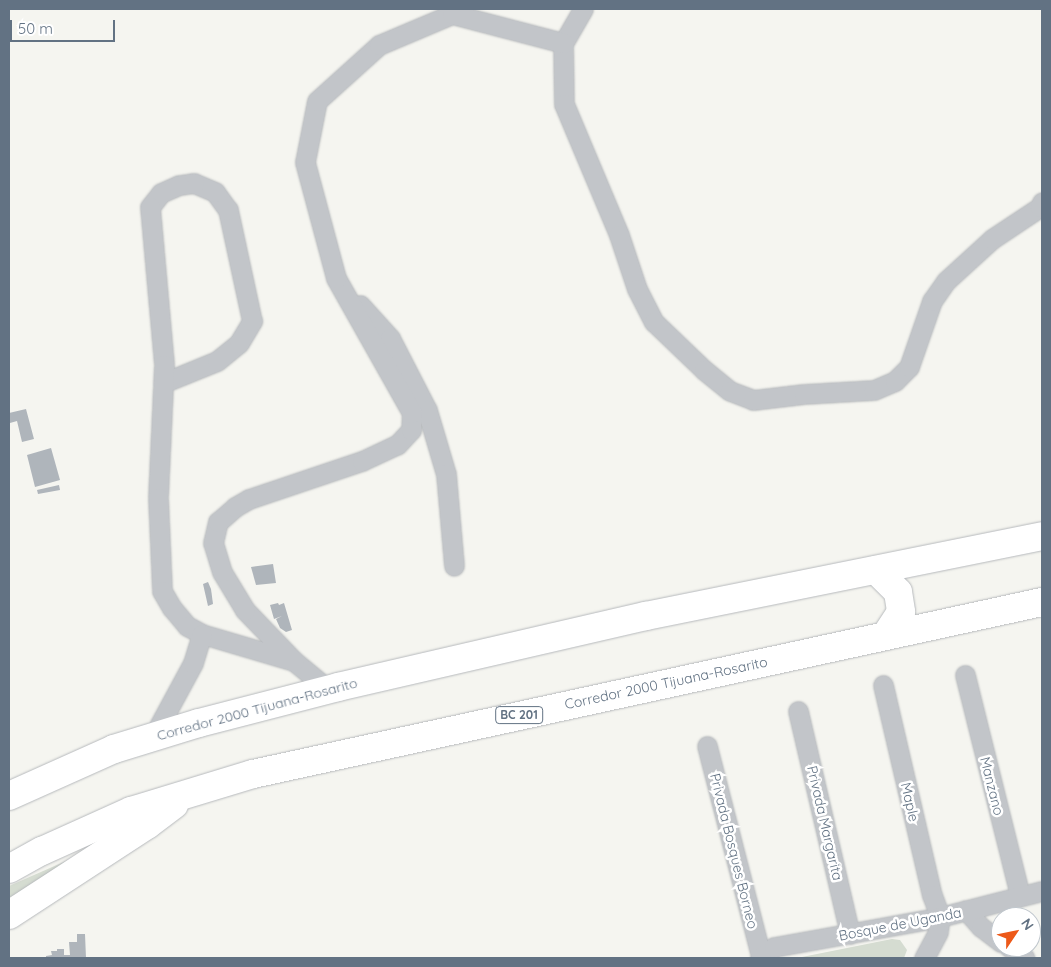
<!DOCTYPE html>
<style>
body{margin:0}
#map{position:relative;width:1051px;height:967px;overflow:hidden;background:#f5f5f0;font-family:Quicksand,sans-serif}
div>[style]{position:absolute}
.green>*{inset:0;background:#d5dcd1}
.building>*{inset:0;background:#afb5bb}
.roads{filter:drop-shadow(0 0 1px #b6b9bc) drop-shadow(0 0 1px #b6b9bc)}
.minor>*{height:19px;margin:-9.5px;padding:0 9.5px;transform-origin:9.5px;border-radius:9.5px;background:#c2c5c9}
.highway>*{height:28px;margin:-14px;padding:0 14px;transform-origin:14px;border-radius:14px;background:#fff}
span{translate:-50% -50%;white-space:nowrap;text-align:center;line-height:1.15;-webkit-text-stroke:5px #fff;paint-order:stroke}
.shield-label span{padding:1px 4px;background:#fff;border:1px solid;border-radius:4px;-webkit-text-stroke-width:0}
.shield-label{font-size:12px;color:#627283;font-weight:700}
.street-label{font-size:14px;color:#627283}
.frame{position:absolute;inset:0;border:10px solid #627283;pointer-events:none}
.north{position:absolute;left:991px;top:907px;width:50px;height:50px;box-sizing:border-box;background:#fff;border:1px solid #c0c7cd;border-radius:50%;rotate:56deg;font-size:14px;font-weight:700;line-height:20px;text-align:center;color:#627283}
.north::after{content:'';display:block;margin:auto;width:18px;height:22px;background:#ed5919;clip-path:polygon(50% 0,100% 100%,50% 72%,0 100%)}
.scale{position:absolute;left:10px;top:20px;width:105px;height:22px;box-sizing:border-box;border:2px solid #627283;border-top:0;padding-left:6px;font-size:15px;line-height:18px;white-space:nowrap;color:#627283;-webkit-text-stroke:4px #fff;paint-order:stroke}
</style>
<div id="map">
<div class="green">
<div style="clip-path:polygon(116px 839px,9px 910px,9px 886px)"></div>
<div style="clip-path:polygon(892px 939px,900px 940px,907px 950px,904px 958px,797px 958px)"></div>
</div>
<div class="building">
<div style="clip-path:polygon(26px 409px,34px 439px,22px 442px,17px 421px,10px 423px,9px 413px)"></div>
<div style="clip-path:polygon(51px 448px,60px 480px,35px 487px,27px 455px)"></div>
<div style="clip-path:polygon(59px 485px,60px 490px,38px 494px,37px 490px)"></div>
<div style="clip-path:polygon(273px 564px,276px 583px,256px 585px,251px 567px)"></div>
<div style="clip-path:polygon(208px 582px,211px 589px,213px 604px,208px 606px,203px 584px)"></div>
<div style="clip-path:polygon(278px 603px,279px 605px,284px 603px,292px 630px,286px 632px,280px 628px,276px 619px,282px 616px,274px 619px,270px 605px)"></div>
<div style="clip-path:polygon(77px 934px,85px 934px,86px 958px,46px 958px,46px 956px,52px 955px,51px 951px,57px 951px,57px 949px,64px 949px,64px 955px,70px 955px,69px 942px,77px 942px)"></div>
</div>
<div class="roads">
<div class="minor">
<div style="left:583px;top:9px;width:39px;rotate:120deg"></div>
<div style="left:563px;top:43px;width:61px;rotate:89.1deg"></div>
<div style="left:564px;top:104px;width:142px;rotate:67.2deg"></div>
<div style="left:619px;top:235px;width:57px;rotate:71.6deg"></div>
<div style="left:637px;top:289px;width:37px;rotate:63deg"></div>
<div style="left:654px;top:322px;width:69px;rotate:43.8deg"></div>
<div style="left:704px;top:370px;width:33px;rotate:39deg"></div>
<div style="left:730px;top:391px;width:25px;rotate:21deg"></div>
<div style="left:753px;top:400px;width:51px;rotate:-6.7deg"></div>
<div style="left:804px;top:394px;width:70px;rotate:-3.3deg"></div>
<div style="left:874px;top:390px;width:23px;rotate:-23deg"></div>
<div style="left:895px;top:381px;width:20px;rotate:-45deg"></div>
<div style="left:909px;top:367px;width:70px;rotate:-70.8deg"></div>
<div style="left:932px;top:301px;width:24px;rotate:-55deg"></div>
<div style="left:946px;top:281px;width:62px;rotate:-42.4deg"></div>
<div style="left:992px;top:239px;width:58px;rotate:-33.7deg"></div>
<div style="left:1040px;top:207px;width:5px;rotate:-68deg"></div>
<div style="left:360px;top:305px;width:45px;rotate:47.7deg"></div>
<div style="left:390px;top:338px;width:81px;rotate:62.8deg"></div>
<div style="left:427px;top:410px;width:67px;rotate:73.5deg"></div>
<div style="left:446px;top:474px;width:92px;rotate:85deg"></div>
<div style="left:163px;top:383px;width:58px;rotate:-22.2deg"></div>
<div style="left:217px;top:361px;width:28px;rotate:-39deg"></div>
<div style="left:239px;top:343px;width:26px;rotate:-59deg"></div>
<div style="left:252px;top:321px;width:114px;rotate:-102.2deg"></div>
<div style="left:228px;top:210px;width:22px;rotate:-126deg"></div>
<div style="left:215px;top:192px;width:23px;rotate:-157deg"></div>
<div style="left:194px;top:183px;width:15px;rotate:172deg"></div>
<div style="left:179px;top:185px;width:20px;rotate:156deg"></div>
<div style="left:161px;top:193px;width:18px;rotate:128deg"></div>
<div style="left:150px;top:207px;width:159px;rotate:84.9deg"></div>
<div style="left:164px;top:365px;width:133px;rotate:92.6deg"></div>
<div style="left:158px;top:498px;width:93px;rotate:87.5deg"></div>
<div style="left:162px;top:591px;width:20px;rotate:60deg"></div>
<div style="left:172px;top:608px;width:23px;rotate:50deg"></div>
<div style="left:187px;top:626px;width:17px;rotate:28deg"></div>
<div style="left:202px;top:634px;width:96px;rotate:16.4deg"></div>
<div style="left:965px;top:675px;width:228px;rotate:76deg"></div>
<div style="left:883px;top:685px;width:216px;rotate:76.9deg"></div>
<div style="left:932px;top:895px;width:23px;rotate:70deg"></div>
<div style="left:940px;top:917px;width:15px;rotate:98deg"></div>
<div style="left:938px;top:932px;width:30px;rotate:118deg"></div>
<div style="left:329px;top:690px;width:45px;rotate:-140.4deg"></div>
<div style="left:294px;top:661px;width:71px;rotate:-133.9deg"></div>
<div style="left:245px;top:610px;width:44px;rotate:-121.2deg"></div>
<div style="left:222px;top:572px;width:30px;rotate:-107deg"></div>
<div style="left:213px;top:543px;width:22px;rotate:-77deg"></div>
<div style="left:218px;top:522px;width:23px;rotate:-41deg"></div>
<div style="left:235px;top:507px;width:16px;rotate:-30deg"></div>
<div style="left:249px;top:499px;width:119px;rotate:-18.6deg"></div>
<div style="left:362px;top:461px;width:38px;rotate:-25deg"></div>
<div style="left:397px;top:445px;width:21px;rotate:-47deg"></div>
<div style="left:411px;top:430px;width:17px;rotate:-87deg"></div>
<div style="left:412px;top:413px;width:155px;rotate:-119.4deg"></div>
<div style="left:336px;top:278px;width:120px;rotate:-105deg"></div>
<div style="left:305px;top:162px;width:62px;rotate:-78.9deg"></div>
<div style="left:317px;top:101px;width:84px;rotate:-42.1deg"></div>
<div style="left:379px;top:45px;width:79px;rotate:-23deg"></div>
<div style="left:452px;top:14px;width:115px;rotate:14.6deg"></div>
<div style="left:798px;top:711px;width:229px;rotate:76.9deg"></div>
<div style="left:153px;top:737px;width:84px;rotate:-61.6deg"></div>
<div style="left:193px;top:663px;width:30px;rotate:-73deg"></div>
<div style="left:707px;top:746px;width:218px;rotate:75.6deg"></div>
<div style="left:966px;top:910px;width:23px;rotate:49deg"></div>
<div style="left:981px;top:927px;width:25px;rotate:37deg"></div>
<div style="left:1009px;top:947px;width:19px;rotate:35deg"></div>
<div style="left:760px;top:958px;width:18px;rotate:-38deg"></div>
<div style="left:774px;top:947px;width:169px;rotate:-10.2deg"></div>
<div style="left:940px;top:917px;width:105px;rotate:-14.3deg"></div>
</div>
<div class="highway">
<div style="left:876px;top:570px;width:31px;rotate:45deg"></div>
<div style="left:898px;top:592px;width:20px;rotate:81deg"></div>
<div style="left:901px;top:612px;width:27px;rotate:123deg"></div>
<div style="left:9px;top:796px;width:115px;rotate:-24.1deg"></div>
<div style="left:114px;top:749px;width:89px;rotate:-17deg"></div>
<div style="left:199px;top:723px;width:144px;rotate:-14.5deg"></div>
<div style="left:338px;top:687px;width:316px;rotate:-13deg"></div>
<div style="left:646px;top:616px;width:404px;rotate:-11.4deg"></div>
<div style="left:9px;top:869px;width:38px;rotate:-29deg"></div>
<div style="left:42px;top:851px;width:98px;rotate:-24.2deg"></div>
<div style="left:131px;top:811px;width:127px;rotate:-16.9deg"></div>
<div style="left:253px;top:774px;width:808px;rotate:-12.3deg"></div>
<div style="left:9px;top:915px;width:165px;rotate:-33.1deg"></div>
<div style="left:147px;top:825px;width:34px;rotate:-37deg"></div>
</div>
</div>
<div class="shield-label">
<span style="left:519px;top:715px">BC 201</span>
</div>
<div class="street-label">
<span style="left:666px;top:683px;rotate:-12deg">Corredor 2000 Tijuana-Rosarito</span>
<span style="left:257px;top:709px;rotate:-15deg">Corredor 2000 Tijuana-Rosarito</span>
<span style="left:992px;top:786px;rotate:76deg">Manzano</span>
<span style="left:910px;top:802px;rotate:77deg">Maple</span>
<span style="left:825px;top:823px;rotate:77deg">Privada Margarita</span>
<span style="left:734px;top:851px;rotate:76deg">Privada Bosques Borneo</span>
<span style="left:900px;top:924px;rotate:-11deg">Bosque de Uganda</span>
</div>
<div class="frame"></div>
<div class="north">N</div>
<div class="scale">50 m</div>
</div>
